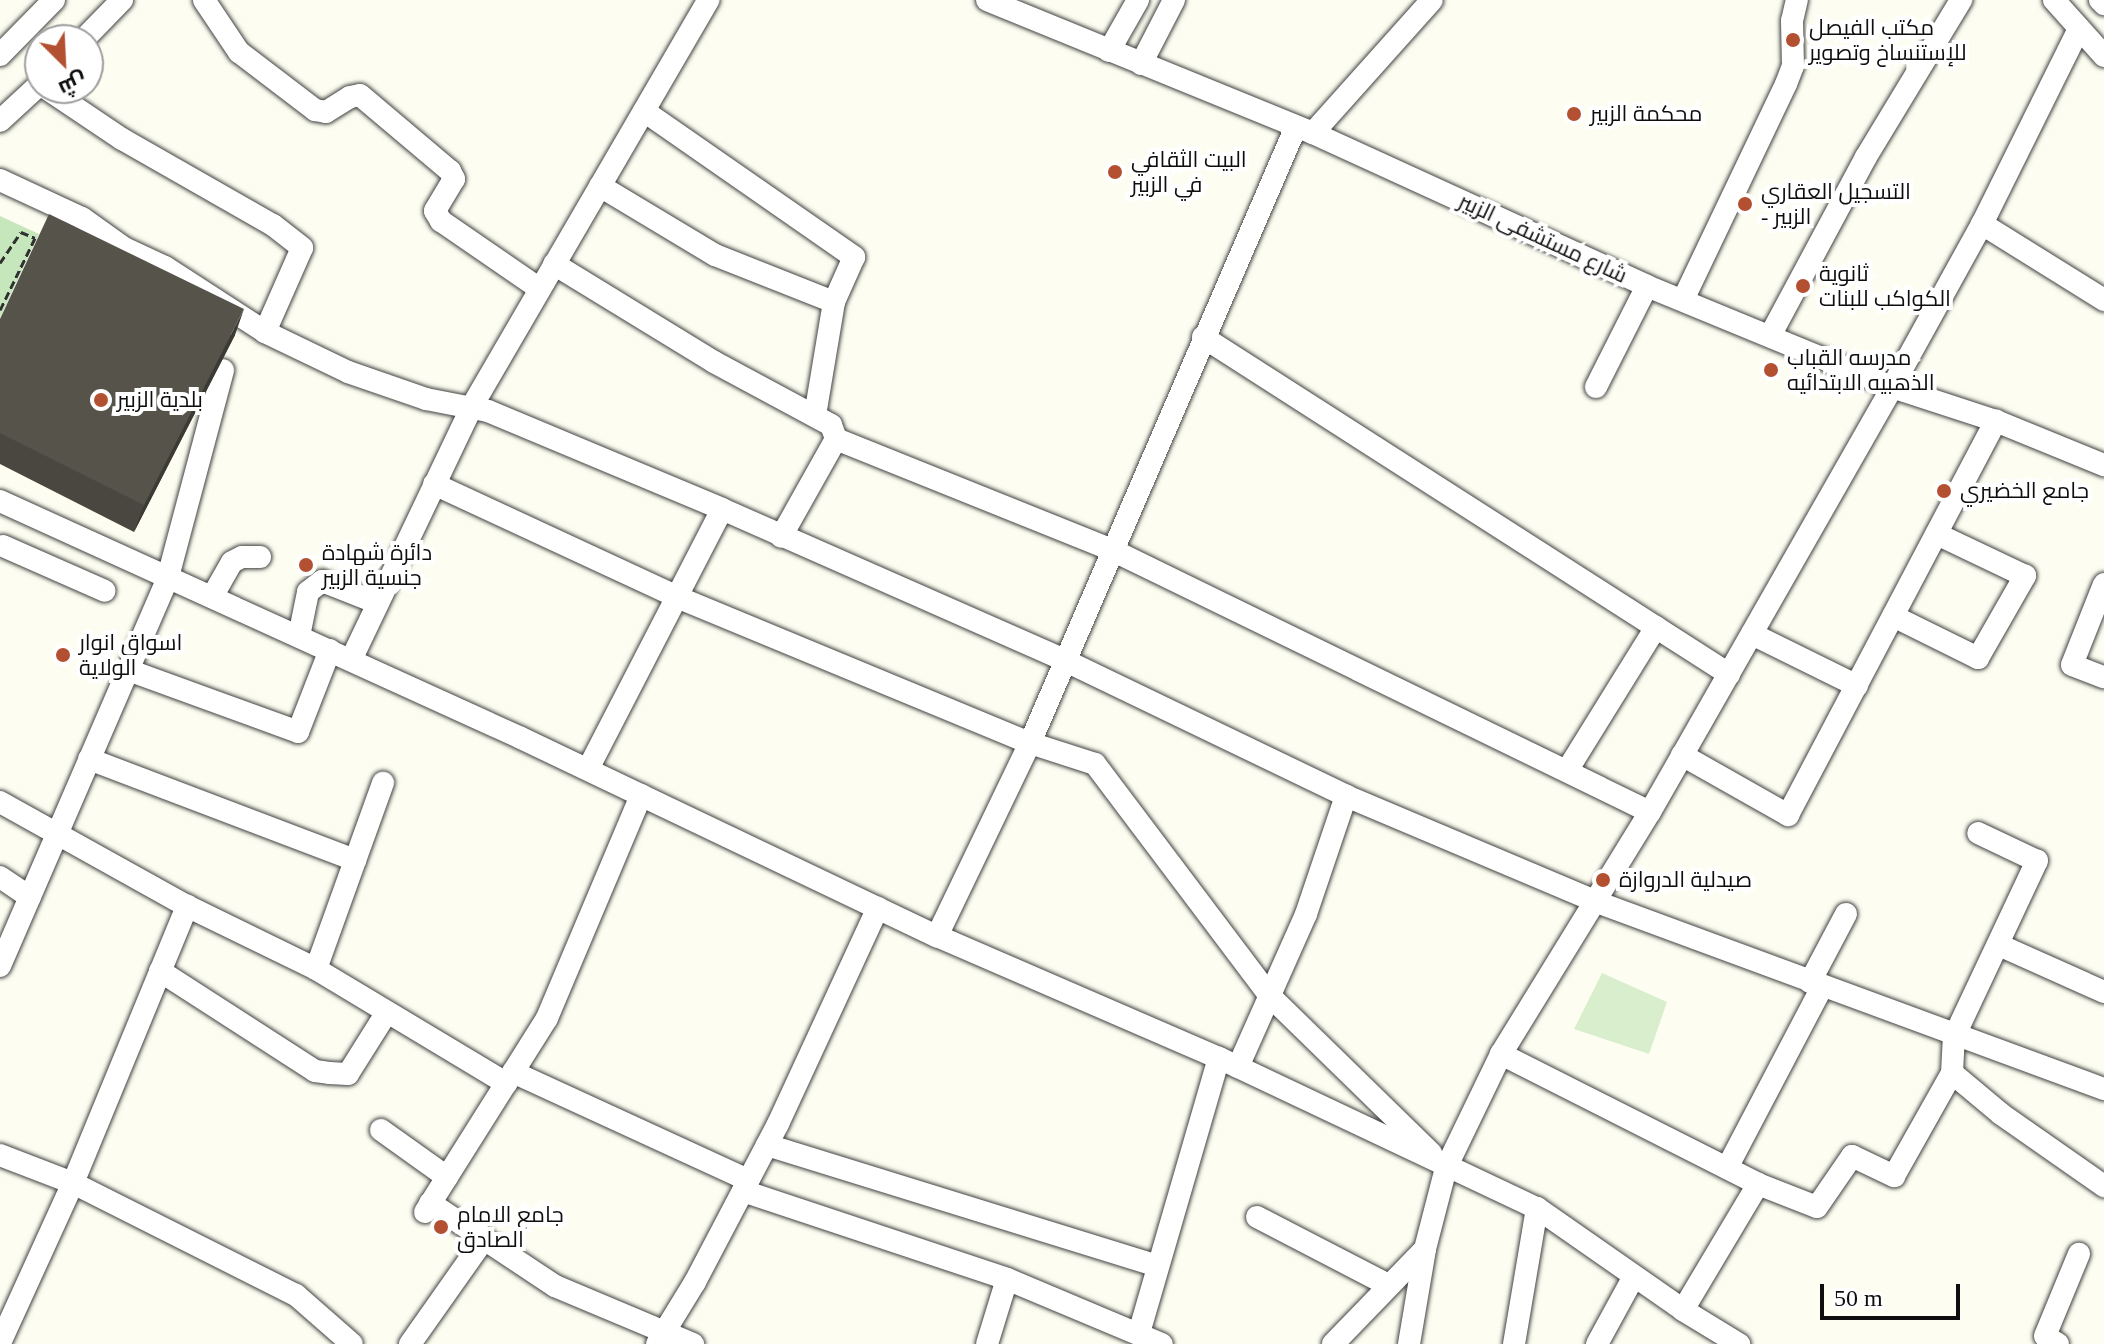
<!DOCTYPE html>
<meta charset="utf-8">
<style>
body{margin:0}
#map{position:relative;width:2104px;height:1344px;overflow:hidden;background:#fdfef1;font-family:"Times New Roman",Cairo,serif}
div>[style]{position:absolute}
.green>*{inset:0;background:#c6e6bc}
.pitch>*{inset:0;background:#d9eecd}
.path>*{height:3px;margin-top:-1.5px;transform-origin:0;background:repeating-linear-gradient(90deg,#303030 0 8px,transparent 0 12px)}
.roads{filter:drop-shadow(0 0 2px #414141) drop-shadow(0 0 2px #414141)}
.minor>*{height:22px;margin:-11px;padding:0 11px;transform-origin:11px;border-radius:11px;background:#fff}
.wall>*{inset:0;background:#4a4740}
.shaded-wall>*{inset:0;background:#3c3a34}
.building>*{inset:0;background:#56534b}
.dots>*{width:22px;height:22px;translate:-50% -50%;box-sizing:border-box;border:4px solid #fff;border-radius:50%}
span{translate:-50% -50%;white-space:nowrap;text-align:center;line-height:1.15;-webkit-text-stroke:8px #fff;paint-order:stroke}
.poi-label{font-size:22px;color:#0e0e0e}
.left{translate:0 -50%;text-align:left}
.street-label{font-size:22px;color:#0e0e0e}
.north{position:absolute;left:24px;top:24px;width:80px;height:80px;box-sizing:border-box;background:#fff;border:2px solid #9f9f9f;border-radius:50%;rotate:156deg;font-size:22px;font-weight:700;line-height:32px;text-align:center;color:#0e0e0e}
.north::after{content:'';display:block;margin:auto;width:28px;height:36px;background:#b35031;clip-path:polygon(50% 0,100% 100%,50% 72%,0 100%)}
.scale{position:absolute;left:1820px;top:1284px;width:140px;height:36px;box-sizing:border-box;border:4px solid #0e0e0e;border-top:0;padding-left:10px;font-size:24px;line-height:28px;white-space:nowrap;color:#0e0e0e;-webkit-text-stroke:6px #fff;paint-order:stroke}
</style>
<div id="map">
<div class="green">
<div style="clip-path:polygon(0 216px,39px 234px,0 318px)"></div>
</div>
<div class="pitch">
<div style="clip-path:polygon(1602px 973px,1667px 1002px,1649px 1054px,1574px 1029px)"></div>
</div>
<div class="path">
<div style="left:0;top:263px;width:37px;rotate:-56deg"></div>
<div style="left:21px;top:232px;width:15px;rotate:23deg"></div>
<div style="left:35px;top:238px;width:80px;rotate:115.9deg"></div>
</div>
<div class="roads">
<div class="minor">
<div style="left:204px;top:0;width:63px;rotate:56.1deg"></div>
<div style="left:239px;top:52px;width:96px;rotate:37.3deg"></div>
<div style="left:315px;top:110px;width:11px;rotate:10deg"></div>
<div style="left:326px;top:112px;width:28px;rotate:-32deg"></div>
<div style="left:350px;top:97px;width:10px;rotate:-11deg"></div>
<div style="left:360px;top:95px;width:118px;rotate:40.2deg"></div>
<div style="left:450px;top:171px;width:9px;rotate:63deg"></div>
<div style="left:454px;top:179px;width:37px;rotate:121deg"></div>
<div style="left:435px;top:211px;width:12px;rotate:59deg"></div>
<div style="left:441px;top:221px;width:120px;rotate:34.5deg"></div>
<div style="left:987px;top:0;width:352px;rotate:22.2deg"></div>
<div style="left:1313px;top:133px;width:367px;rotate:24.6deg"></div>
<div style="left:1647px;top:286px;width:265px;rotate:22.4deg"></div>
<div style="left:1892px;top:387px;width:109px;rotate:18.1deg"></div>
<div style="left:1996px;top:421px;width:117px;rotate:22.2deg"></div>
<div style="left:2054px;top:0;width:75px;rotate:48.2deg"></div>
<div style="left:2100px;top:0;width:6px;rotate:45deg"></div>
<div style="left:83px;top:40px;width:56px;rotate:-45.7deg"></div>
<div style="left:1109px;top:51px;width:59px;rotate:-60.4deg"></div>
<div style="left:0;top:55px;width:77px;rotate:-45.5deg"></div>
<div style="left:1141px;top:64px;width:72px;rotate:-62.7deg"></div>
<div style="left:46px;top:88px;width:92px;rotate:33.9deg"></div>
<div style="left:122px;top:139px;width:174px;rotate:29.7deg"></div>
<div style="left:273px;top:225px;width:37px;rotate:38deg"></div>
<div style="left:302px;top:248px;width:92px;rotate:113.8deg"></div>
<div style="left:644px;top:111px;width:256px;rotate:34.8deg"></div>
<div style="left:854px;top:257px;width:49px;rotate:114deg"></div>
<div style="left:834px;top:302px;width:115px;rotate:99.5deg"></div>
<div style="left:0;top:121px;width:54px;rotate:-42.8deg"></div>
<div style="left:1313px;top:133px;width:178px;rotate:-48.2deg"></div>
<div style="left:0;top:180px;width:90px;rotate:24.9deg"></div>
<div style="left:82px;top:218px;width:52px;rotate:35.5deg"></div>
<div style="left:124px;top:248px;width:45px;rotate:24.9deg"></div>
<div style="left:165px;top:267px;width:119px;rotate:33deg"></div>
<div style="left:265px;top:332px;width:92px;rotate:25.7deg"></div>
<div style="left:348px;top:372px;width:83px;rotate:19.1deg"></div>
<div style="left:426px;top:399px;width:63px;rotate:11deg"></div>
<div style="left:488px;top:411px;width:254px;rotate:22.7deg"></div>
<div style="left:722px;top:509px;width:374px;rotate:23.8deg"></div>
<div style="left:1064px;top:660px;width:313px;rotate:25.7deg"></div>
<div style="left:1346px;top:796px;width:269px;rotate:22.9deg"></div>
<div style="left:1594px;top:901px;width:544px;rotate:20.24deg"></div>
<div style="left:600px;top:186px;width:134px;rotate:31deg"></div>
<div style="left:715px;top:255px;width:128px;rotate:21.6deg"></div>
<div style="left:1982px;top:224px;width:144px;rotate:31.9deg"></div>
<div style="left:554px;top:264px;width:188px;rotate:31.5deg"></div>
<div style="left:714px;top:362px;width:133px;rotate:28.3deg"></div>
<div style="left:831px;top:425px;width:15px;rotate:70deg"></div>
<div style="left:836px;top:439px;width:112px;rotate:119.3deg"></div>
<div style="left:1683px;top:300px;width:239px;rotate:-64.5deg"></div>
<div style="left:1786px;top:84px;width:19px;rotate:-69deg"></div>
<div style="left:1793px;top:66px;width:45px;rotate:-91.3deg"></div>
<div style="left:1792px;top:21px;width:22px;rotate:-77deg"></div>
<div style="left:1770px;top:336px;width:203px;rotate:-61.8deg"></div>
<div style="left:1866px;top:157px;width:184px;rotate:-58.8deg"></div>
<div style="left:1203px;top:337px;width:625px;rotate:32.65deg"></div>
<div style="left:1596px;top:387px;width:113px;rotate:-63.2deg"></div>
<div style="left:836px;top:439px;width:297px;rotate:21.9deg"></div>
<div style="left:1112px;top:550px;width:598px;rotate:25.97deg"></div>
<div style="left:434px;top:484px;width:268px;rotate:24.9deg"></div>
<div style="left:677px;top:597px;width:382px;rotate:22.5deg"></div>
<div style="left:1030px;top:743px;width:68px;rotate:17.9deg"></div>
<div style="left:1095px;top:764px;width:291px;rotate:53deg"></div>
<div style="left:1270px;top:996px;width:225px;rotate:44.3deg"></div>
<div style="left:0;top:501px;width:572px;rotate:24.46deg"></div>
<div style="left:521px;top:738px;width:461px;rotate:25.5deg"></div>
<div style="left:937px;top:936px;width:307px;rotate:23.4deg"></div>
<div style="left:1219px;top:1058px;width:352px;rotate:25.3deg"></div>
<div style="left:1537px;top:1208px;width:178px;rotate:34.9deg"></div>
<div style="left:1683px;top:1310px;width:66px;rotate:31.3deg"></div>
<div style="left:3px;top:546px;width:111px;rotate:23.8deg"></div>
<div style="left:2104px;top:584px;width:87px;rotate:111.6deg"></div>
<div style="left:2072px;top:665px;width:34px;rotate:21deg"></div>
<div style="left:212px;top:597px;width:40px;rotate:-60.3deg"></div>
<div style="left:232px;top:562px;width:11px;rotate:-27deg"></div>
<div style="left:242px;top:557px;width:18px"></div>
<div style="left:1893px;top:616px;width:95px;rotate:26.3deg"></div>
<div style="left:1978px;top:658px;width:95px;rotate:-60.2deg"></div>
<div style="left:2025px;top:576px;width:98px;rotate:-154.5deg"></div>
<div style="left:1752px;top:634px;width:117px;rotate:26.3deg"></div>
<div style="left:299px;top:636px;width:45px;rotate:-78.4deg"></div>
<div style="left:308px;top:592px;width:18px;rotate:-38deg"></div>
<div style="left:322px;top:581px;width:60px;rotate:21.4deg"></div>
<div style="left:351px;top:660px;width:279px;rotate:-64.5deg"></div>
<div style="left:471px;top:408px;width:472px;rotate:-59.8deg"></div>
<div style="left:128px;top:670px;width:181px;rotate:20deg"></div>
<div style="left:298px;top:732px;width:88px;rotate:-68.7deg"></div>
<div style="left:1682px;top:755px;width:122px;rotate:29.5deg"></div>
<div style="left:1788px;top:815px;width:446px;rotate:-62.2deg"></div>
<div style="left:89px;top:759px;width:285px;rotate:20.8deg"></div>
<div style="left:588px;top:769px;width:292px;rotate:-62.7deg"></div>
<div style="left:1568px;top:769px;width:167px;rotate:-58.2deg"></div>
<div style="left:0;top:802px;width:214px;rotate:29.1deg"></div>
<div style="left:187px;top:906px;width:144px;rotate:26deg"></div>
<div style="left:316px;top:969px;width:222px;rotate:31deg"></div>
<div style="left:0;top:877px;width:36px;rotate:34deg"></div>
<div style="left:937px;top:936px;width:214px;rotate:-64.3deg"></div>
<div style="left:1030px;top:743px;width:669px;rotate:-66.66deg"></div>
<div style="left:1999px;top:945px;width:115px;rotate:24.1deg"></div>
<div style="left:0;top:966px;width:424px;rotate:-66.6deg"></div>
<div style="left:168px;top:577px;width:214px;rotate:-75.1deg"></div>
<div style="left:316px;top:969px;width:198px;rotate:-70.2deg"></div>
<div style="left:160px;top:971px;width:184px;rotate:32.8deg"></div>
<div style="left:315px;top:1071px;width:14px;rotate:8deg"></div>
<div style="left:329px;top:1073px;width:19px;rotate:3deg"></div>
<div style="left:348px;top:1074px;width:73px;rotate:-57.8deg"></div>
<div style="left:1810px;top:982px;width:77px;rotate:-62.1deg"></div>
<div style="left:1501px;top:1054px;width:288px;rotate:26.8deg"></div>
<div style="left:1758px;top:1184px;width:63px;rotate:21.3deg"></div>
<div style="left:1817px;top:1207px;width:62px;rotate:-55.5deg"></div>
<div style="left:1852px;top:1156px;width:47px;rotate:25.5deg"></div>
<div style="left:1894px;top:1176px;width:118px;rotate:-60.6deg"></div>
<div style="left:1952px;top:1073px;width:36px;rotate:-87deg"></div>
<div style="left:1954px;top:1037px;width:195px;rotate:-64.8deg"></div>
<div style="left:2037px;top:861px;width:65px;rotate:-154.6deg"></div>
<div style="left:1238px;top:1067px;width:167px;rotate:-66deg"></div>
<div style="left:1306px;top:914px;width:125px;rotate:-71.3deg"></div>
<div style="left:513px;top:1072px;width:259px;rotate:24.7deg"></div>
<div style="left:1952px;top:1073px;width:64px;rotate:39.9deg"></div>
<div style="left:2001px;top:1114px;width:126px;rotate:35deg"></div>
<div style="left:381px;top:1130px;width:81px;rotate:35.5deg"></div>
<div style="left:767px;top:1145px;width:409px;rotate:17.2deg"></div>
<div style="left:0;top:1155px;width:78px;rotate:21deg"></div>
<div style="left:73px;top:1183px;width:250px;rotate:26.7deg"></div>
<div style="left:296px;top:1295px;width:74px;rotate:41.2deg"></div>
<div style="left:1727px;top:1168px;width:204px;rotate:-62.3deg"></div>
<div style="left:743px;top:1191px;width:278px;rotate:18.4deg"></div>
<div style="left:1007px;top:1279px;width:168px;rotate:22.8deg"></div>
<div style="left:430px;top:1203px;width:150px;rotate:33.6deg"></div>
<div style="left:555px;top:1286px;width:150px;rotate:22.8deg"></div>
<div style="left:425px;top:1212px;width:229px;rotate:-57.8deg"></div>
<div style="left:547px;top:1018px;width:242px;rotate:-67.1deg"></div>
<div style="left:1257px;top:1217px;width:148px;rotate:27.4deg"></div>
<div style="left:1683px;top:1310px;width:147px;rotate:-59.2deg"></div>
<div style="left:1139px;top:1333px;width:286px;rotate:-73.8deg"></div>
<div style="left:0;top:1343px;width:176px;rotate:-65.5deg"></div>
<div style="left:73px;top:1183px;width:300px;rotate:-67.6deg"></div>
<div style="left:410px;top:1344px;width:128px;rotate:-54.8deg"></div>
<div style="left:657px;top:1344px;width:73px;rotate:-58.5deg"></div>
<div style="left:695px;top:1282px;width:178px;rotate:-62.3deg"></div>
<div style="left:778px;top:1124px;width:238px;rotate:-65.2deg"></div>
<div style="left:987px;top:1344px;width:68px;rotate:-72.9deg"></div>
<div style="left:1333px;top:1344px;width:132px;rotate:-45.9deg"></div>
<div style="left:1409px;top:1344px;width:96px;rotate:-80.4deg"></div>
<div style="left:1425px;top:1249px;width:84px;rotate:-75.5deg"></div>
<div style="left:1446px;top:1168px;width:127px;rotate:-64.2deg"></div>
<div style="left:1501px;top:1054px;width:284px;rotate:-58.4deg"></div>
<div style="left:1650px;top:812px;width:489px;rotate:-60.3deg"></div>
<div style="left:1892px;top:387px;width:186px;rotate:-61.1deg"></div>
<div style="left:1982px;top:224px;width:218px;rotate:-63.6deg"></div>
<div style="left:1514px;top:1344px;width:138px;rotate:-80.4deg"></div>
<div style="left:1597px;top:1344px;width:77px;rotate:-61.4deg"></div>
<div style="left:2058px;top:1344px;width:15px;rotate:-148deg"></div>
<div style="left:2045px;top:1336px;width:89px;rotate:-67.5deg"></div>
</div>
</div>
<div class="wall">
<div style="clip-path:polygon(0 319px,235px 335px,134px 532px,0 464px)"></div>
</div>
<div class="shaded-wall">
<div style="clip-path:polygon(244px 309px,235px 335px,134px 532px,144px 505px)"></div>
</div>
<div class="building">
<div style="clip-path:polygon(49px 214px,244px 309px,144px 505px,0 433px,0 319px)"></div>
</div>
<div class="dots">
<div style="left:1793px;top:40px;background:#b35031"></div>
<div style="left:1574px;top:114px;background:#b35031"></div>
<div style="left:1115px;top:172px;background:#b35031"></div>
<div style="left:1745px;top:204px;background:#b35031"></div>
<div style="left:1803px;top:286px;background:#b35031"></div>
<div style="left:1771px;top:370px;background:#b35031"></div>
<div style="left:101px;top:400px;background:#b35031"></div>
<div style="left:1944px;top:491px;background:#b35031"></div>
<div style="left:306px;top:565px;background:#b35031"></div>
<div style="left:63px;top:655px;background:#b35031"></div>
<div style="left:1603px;top:880px;background:#b35031"></div>
<div style="left:441px;top:1227px;background:#b35031"></div>
</div>
<div class="poi-label">
<span class="left" style="left:1809px;top:40px">مكتب الفيصل<br>للإستنساخ وتصوير</span>
<span class="left" style="left:1590px;top:114px">محكمة الزبير</span>
<span class="left" style="left:1131px;top:172px">البيت الثقافي<br>في الزبير</span>
<span class="left" style="left:1761px;top:204px">التسجيل العقاري<br>- الزبير</span>
<span class="left" style="left:1819px;top:286px">ثانوية<br>الكواكب للبنات</span>
<span class="left" style="left:1787px;top:370px">مدرسه القباب<br>الذهبيه الابتدائيه</span>
<span class="left" style="left:117px;top:400px">بلدية الزبير</span>
<span class="left" style="left:1960px;top:491px">جامع الخضيري</span>
<span class="left" style="left:322px;top:565px">دائرة شهادة<br>جنسية الزبير</span>
<span class="left" style="left:79px;top:655px">اسواق انوار<br>الولاية</span>
<span class="left" style="left:1619px;top:880px">صيدلية الدروازة</span>
<span class="left" style="left:457px;top:1227px">جامع الامام<br>الصادق</span>
</div>
<div class="street-label">
<span style="left:1543px;top:238px;rotate:25deg">شارع مستشفى الزبير</span>
</div>
<div class="north">ش</div>
<div class="scale">50 m</div>
</div>
